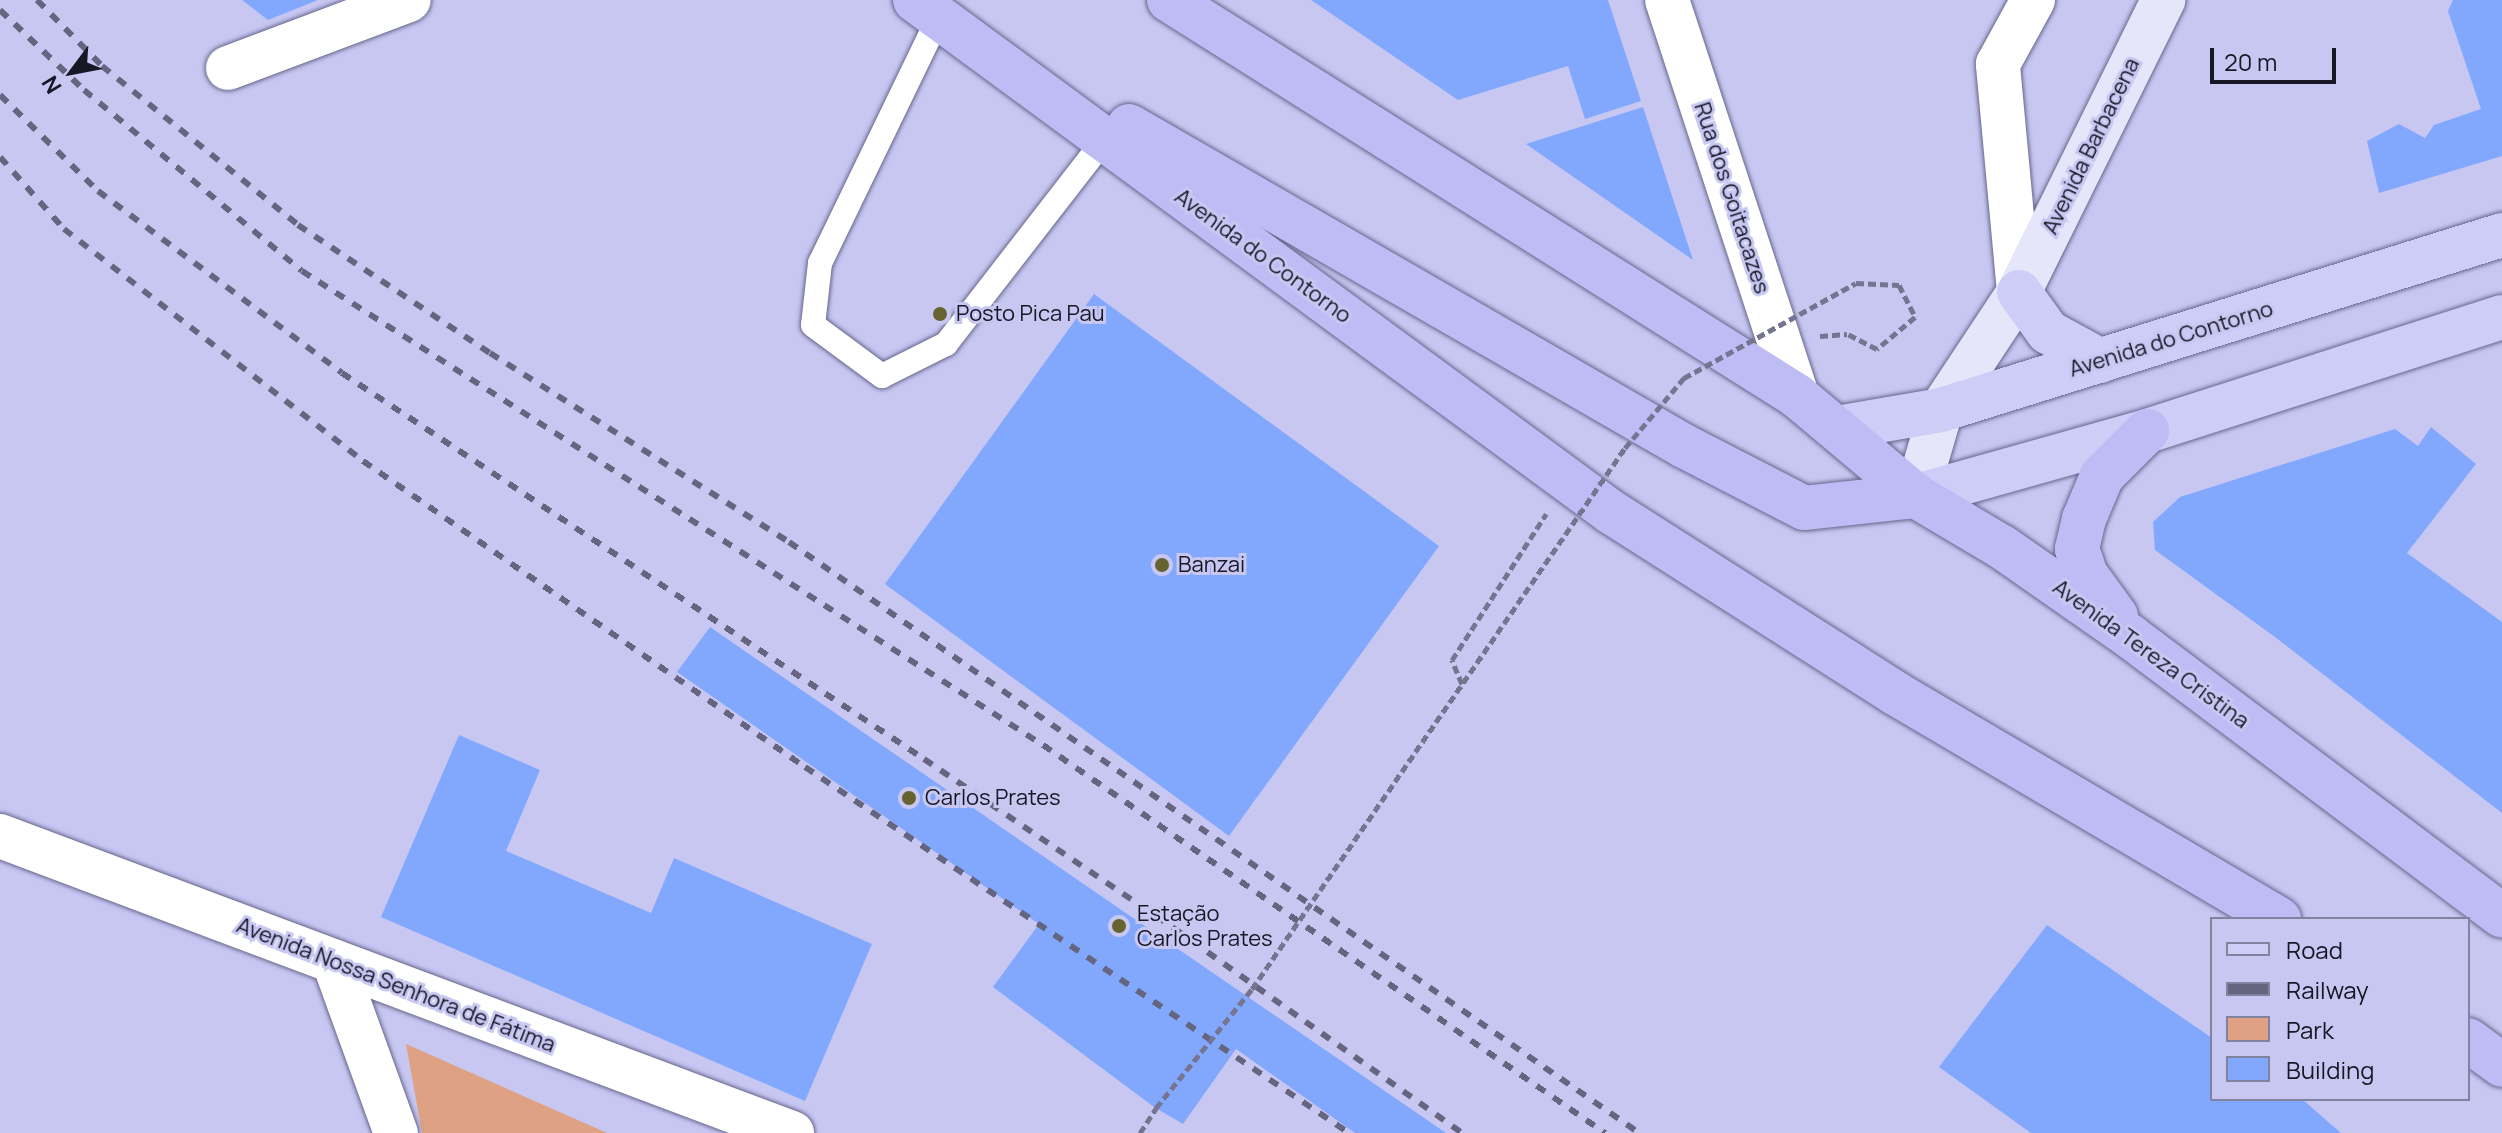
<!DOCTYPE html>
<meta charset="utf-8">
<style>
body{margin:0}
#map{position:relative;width:2502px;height:1133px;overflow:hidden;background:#c7c7f2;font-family:Manrope,sans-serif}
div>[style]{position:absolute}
.green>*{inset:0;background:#dfa184}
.building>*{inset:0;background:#82a8fe}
.path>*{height:5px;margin-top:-2.5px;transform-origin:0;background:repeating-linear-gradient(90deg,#757592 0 8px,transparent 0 12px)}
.roads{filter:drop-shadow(0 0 2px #67668c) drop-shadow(0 0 2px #67668c)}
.service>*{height:24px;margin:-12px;padding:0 12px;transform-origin:12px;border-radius:12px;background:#fff}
.minor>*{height:44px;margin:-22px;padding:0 22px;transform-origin:22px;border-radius:22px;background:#fff}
.tertiary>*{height:44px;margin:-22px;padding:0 22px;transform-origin:22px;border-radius:22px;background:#fff}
.secondary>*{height:44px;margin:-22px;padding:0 22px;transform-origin:22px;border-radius:22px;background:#e6e6fb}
.primary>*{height:44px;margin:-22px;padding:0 22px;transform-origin:22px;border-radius:22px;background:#cecdf7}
.trunk>*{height:44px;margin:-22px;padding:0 22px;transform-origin:22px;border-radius:22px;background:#bebcf4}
.rail>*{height:6px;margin-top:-3px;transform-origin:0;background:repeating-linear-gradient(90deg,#656580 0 10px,transparent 0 20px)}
.path-bridge>*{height:5px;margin-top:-2.5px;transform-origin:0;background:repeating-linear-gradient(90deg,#757592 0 8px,transparent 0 12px)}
.dots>*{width:22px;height:22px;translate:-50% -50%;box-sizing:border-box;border:4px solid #c7c7f2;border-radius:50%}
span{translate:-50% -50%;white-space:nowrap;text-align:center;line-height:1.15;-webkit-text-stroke:6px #c7c7f2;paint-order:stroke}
.street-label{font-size:22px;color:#181726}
.poi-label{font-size:22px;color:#181726}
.left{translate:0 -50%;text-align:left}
.legend{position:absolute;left:2210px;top:917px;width:260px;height:184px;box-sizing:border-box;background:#c7c7f2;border:2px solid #8181a0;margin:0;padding:10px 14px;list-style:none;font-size:24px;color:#181726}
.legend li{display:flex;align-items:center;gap:16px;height:40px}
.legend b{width:40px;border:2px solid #8181a0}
.north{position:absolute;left:32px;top:32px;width:80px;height:80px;-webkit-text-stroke:6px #c7c7f2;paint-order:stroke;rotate:238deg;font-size:22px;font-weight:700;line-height:32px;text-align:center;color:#181726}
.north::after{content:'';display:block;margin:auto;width:28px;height:36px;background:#181726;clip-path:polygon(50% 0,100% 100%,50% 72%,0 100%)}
.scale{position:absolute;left:2210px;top:48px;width:126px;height:36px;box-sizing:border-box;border:4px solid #181726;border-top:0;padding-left:10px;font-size:24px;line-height:28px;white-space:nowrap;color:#181726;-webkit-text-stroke:6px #c7c7f2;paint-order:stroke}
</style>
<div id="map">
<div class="green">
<div style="clip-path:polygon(406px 1044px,607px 1133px,422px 1133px)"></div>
</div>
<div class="building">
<div style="clip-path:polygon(242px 0,318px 0,268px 20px)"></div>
<div style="clip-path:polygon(1311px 0,1608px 0,1641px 101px,1585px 119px,1568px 66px,1458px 100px)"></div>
<div style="clip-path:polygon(2453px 0,2502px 0,2502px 156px,2379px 193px,2367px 141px,2399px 124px,2425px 138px,2434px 125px,2481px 109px,2448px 11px)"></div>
<div style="clip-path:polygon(1643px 107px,1693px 260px,1526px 144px)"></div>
<div style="clip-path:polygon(1094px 294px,1439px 546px,1229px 836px,885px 584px)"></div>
<div style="clip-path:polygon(2431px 427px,2476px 464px,2407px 553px,2502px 622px,2502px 813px,2275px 637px,2155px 550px,2153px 522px,2180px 497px,2395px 429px,2418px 446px)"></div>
<div style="clip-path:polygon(710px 627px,1446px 1133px,1355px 1133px,1236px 1049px,1183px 1124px,1154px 1107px,993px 987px,1039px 924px,677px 672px)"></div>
<div style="clip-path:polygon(459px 735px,540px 770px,506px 851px,651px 913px,674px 858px,872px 944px,805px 1101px,381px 917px)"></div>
<div style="clip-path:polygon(2047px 925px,2212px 1038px,2212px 1099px,2302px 1099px,2341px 1133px,2031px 1133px,1939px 1067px)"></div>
</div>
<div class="path">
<div style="left:1820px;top:336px;width:27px;rotate:-4deg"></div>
<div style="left:1462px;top:684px;width:26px;rotate:-113deg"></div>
<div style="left:1452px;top:660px;width:174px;rotate:-57.2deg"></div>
</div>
<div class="roads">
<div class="service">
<div style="left:939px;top:17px;width:273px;rotate:115.8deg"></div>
<div style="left:820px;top:263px;width:62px;rotate:96.4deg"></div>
<div style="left:813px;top:325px;width:86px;rotate:36.5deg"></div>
<div style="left:882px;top:376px;width:72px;rotate:-26.6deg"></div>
<div style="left:946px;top:344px;width:259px;rotate:-52.2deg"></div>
</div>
<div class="minor">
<div style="left:1667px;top:0;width:417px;rotate:71.8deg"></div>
<div style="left:228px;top:68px;width:193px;rotate:-20.6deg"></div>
<div style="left:2019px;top:292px;width:229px;rotate:-95.3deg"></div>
<div style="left:1998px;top:64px;width:73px;rotate:-61.3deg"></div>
<div style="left:334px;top:962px;width:182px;rotate:70.1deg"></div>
</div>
<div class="tertiary">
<div style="left:0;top:836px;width:846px;rotate:20.56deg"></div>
</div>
<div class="secondary">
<div style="left:1916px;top:496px;width:90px;rotate:-73.8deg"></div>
<div style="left:1941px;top:410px;width:141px;rotate:-56.5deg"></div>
<div style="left:2019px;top:292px;width:326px;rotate:-63.7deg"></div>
</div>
<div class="primary">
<div style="left:2019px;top:292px;width:49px;rotate:54.1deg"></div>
<div style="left:2048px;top:332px;width:60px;rotate:28.7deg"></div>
<div style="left:1837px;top:428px;width:106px;rotate:-9.8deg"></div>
<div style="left:1941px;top:410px;width:588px;rotate:-17.32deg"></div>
<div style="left:1916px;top:496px;width:240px;rotate:-15.7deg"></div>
<div style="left:2147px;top:431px;width:373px;rotate:-17.8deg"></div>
</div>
<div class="trunk">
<div style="left:915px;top:0;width:864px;rotate:36.34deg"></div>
<div style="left:1611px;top:512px;width:337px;rotate:32.5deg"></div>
<div style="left:1895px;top:693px;width:446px;rotate:30.5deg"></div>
<div style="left:1169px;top:0;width:742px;rotate:32.23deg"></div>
<div style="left:1797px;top:396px;width:155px;rotate:40deg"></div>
<div style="left:1916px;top:496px;width:100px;rotate:30.7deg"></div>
<div style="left:2002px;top:547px;width:157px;rotate:34.9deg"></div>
<div style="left:2131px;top:637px;width:464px;rotate:36.9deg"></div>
<div style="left:1129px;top:126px;width:641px;rotate:29.97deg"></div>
<div style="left:1684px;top:446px;width:135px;rotate:27.3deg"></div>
<div style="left:1804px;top:508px;width:113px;rotate:-6.1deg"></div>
<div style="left:2116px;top:616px;width:51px;rotate:-126.2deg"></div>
<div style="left:2086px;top:575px;width:28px;rotate:-109deg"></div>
<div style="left:2077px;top:549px;width:31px;rotate:-77deg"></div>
<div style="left:2084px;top:519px;width:47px;rotate:-67.3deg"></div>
<div style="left:2102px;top:476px;width:64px;rotate:-45deg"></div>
<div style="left:2468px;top:1040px;width:42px;rotate:36.3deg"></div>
</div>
</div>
<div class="rail">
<div style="left:37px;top:0;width:93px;rotate:45.4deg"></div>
<div style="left:102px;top:66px;width:252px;rotate:39deg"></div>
<div style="left:298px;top:225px;width:231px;rotate:33.7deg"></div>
<div style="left:490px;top:353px;width:354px;rotate:32.3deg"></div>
<div style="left:789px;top:542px;width:1035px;rotate:34.81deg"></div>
<div style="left:0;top:10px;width:116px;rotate:43.6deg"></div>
<div style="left:84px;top:90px;width:283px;rotate:39.7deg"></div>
<div style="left:302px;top:271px;width:880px;rotate:32.61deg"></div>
<div style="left:1043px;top:745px;width:683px;rotate:34.62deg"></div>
<div style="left:0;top:95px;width:137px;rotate:44.4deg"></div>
<div style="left:98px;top:191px;width:304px;rotate:36.7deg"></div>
<div style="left:342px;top:373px;width:698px;rotate:33.55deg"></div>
<div style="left:924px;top:759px;width:303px;rotate:34.1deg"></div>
<div style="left:1175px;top:929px;width:352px;rotate:35.4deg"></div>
<div style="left:0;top:157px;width:96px;rotate:48.4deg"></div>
<div style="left:64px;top:229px;width:378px;rotate:37.8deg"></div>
<div style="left:363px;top:461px;width:538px;rotate:34.7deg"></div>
<div style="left:805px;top:767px;width:656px;rotate:33.93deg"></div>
</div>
<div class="path-bridge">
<div style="left:1140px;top:1133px;width:30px;rotate:-57deg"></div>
<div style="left:1156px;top:1108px;width:153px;rotate:-51.1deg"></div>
<div style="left:1252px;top:989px;width:657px;rotate:-55.42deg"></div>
<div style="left:1625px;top:448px;width:92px;rotate:-49.9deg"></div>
<div style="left:1684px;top:378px;width:196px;rotate:-28.9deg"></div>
<div style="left:1856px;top:283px;width:43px;rotate:2.7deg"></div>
<div style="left:1899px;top:285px;width:36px;rotate:63deg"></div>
<div style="left:1915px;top:317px;width:50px;rotate:139.9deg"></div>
<div style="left:1877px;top:349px;width:34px;rotate:-153deg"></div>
</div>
<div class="dots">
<div style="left:940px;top:314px;background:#666330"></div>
<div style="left:1162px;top:565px;background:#666330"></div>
<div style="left:909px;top:798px;background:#666330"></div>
<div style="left:1119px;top:926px;background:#666330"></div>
</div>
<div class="street-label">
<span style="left:2091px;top:146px;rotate:-64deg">Avenida Barbacena</span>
<span style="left:1732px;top:198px;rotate:72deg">Rua dos Goitacazes</span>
<span style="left:1263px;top:256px;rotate:36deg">Avenida do Contorno</span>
<span style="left:2171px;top:339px;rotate:-17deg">Avenida do Contorno</span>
<span style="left:2151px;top:654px;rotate:36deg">Avenida Tereza Cristina</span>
<span style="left:396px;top:985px;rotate:21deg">Avenida Nossa Senhora de Fátima</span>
</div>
<div class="poi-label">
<span class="left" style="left:956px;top:314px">Posto Pica Pau</span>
<span class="left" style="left:1178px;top:565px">Banzai</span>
<span class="left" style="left:925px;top:798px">Carlos Prates</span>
<span class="left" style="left:1137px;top:926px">Estação<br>Carlos Prates</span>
</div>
<ul class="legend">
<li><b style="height:10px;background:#cecdf7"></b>Road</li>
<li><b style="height:10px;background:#656580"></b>Railway</li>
<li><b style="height:22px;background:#dfa184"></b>Park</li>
<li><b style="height:22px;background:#82a8fe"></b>Building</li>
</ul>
<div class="north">N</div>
<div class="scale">20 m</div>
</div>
